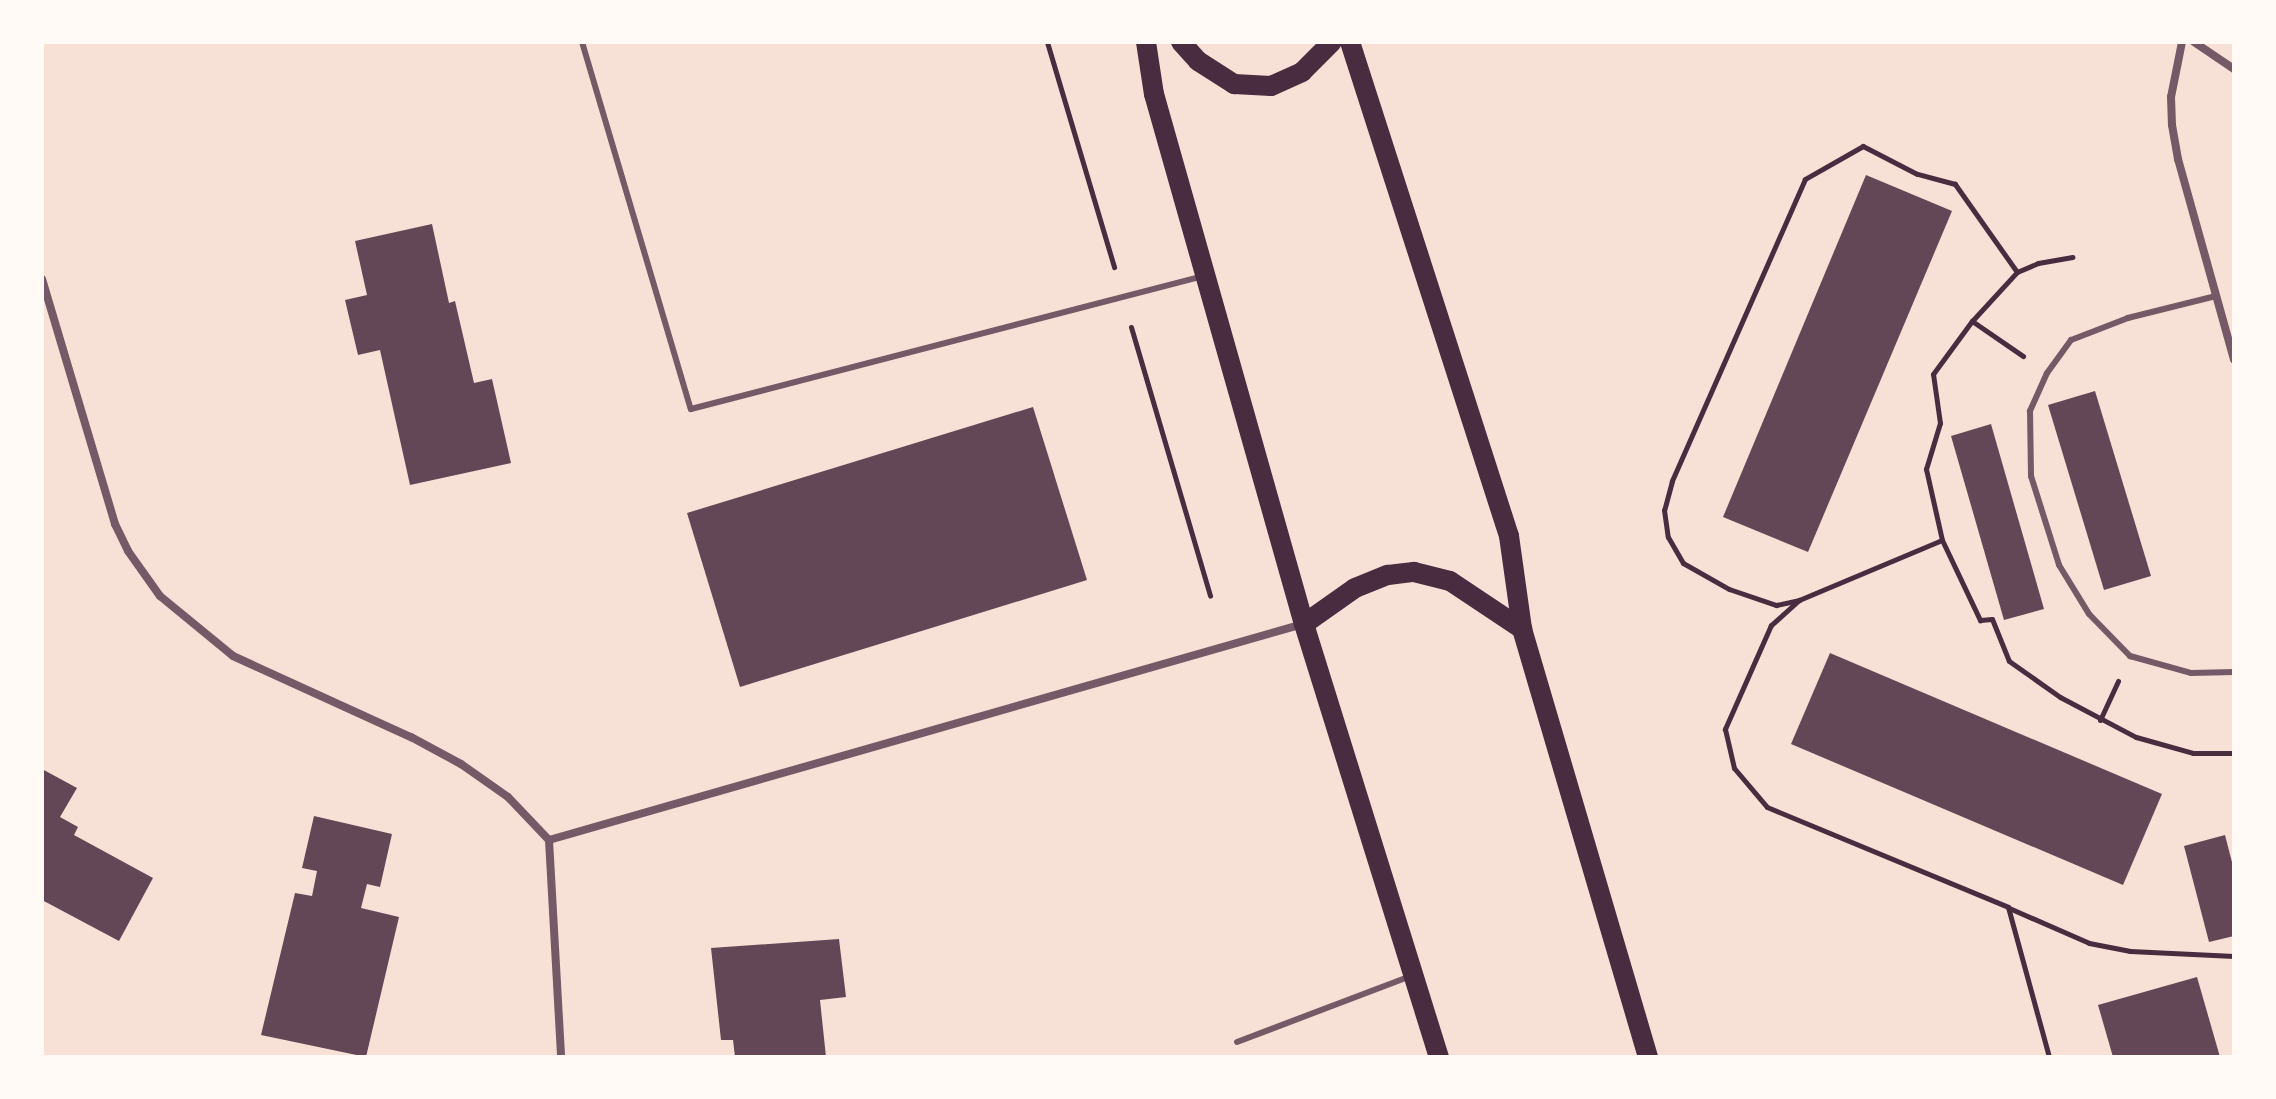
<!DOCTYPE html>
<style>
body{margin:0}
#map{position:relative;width:2276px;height:1099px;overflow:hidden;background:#f7e1d7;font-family:"Work Sans",sans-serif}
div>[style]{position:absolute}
.building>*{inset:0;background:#644757}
.path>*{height:5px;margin:-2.5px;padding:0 2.5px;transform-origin:2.5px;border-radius:2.5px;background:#4a2c40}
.service>*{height:6px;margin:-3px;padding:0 3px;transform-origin:3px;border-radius:3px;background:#755966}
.minor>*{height:8px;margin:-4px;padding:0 4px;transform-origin:4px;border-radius:4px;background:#755966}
.primary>*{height:20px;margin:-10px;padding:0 10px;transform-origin:10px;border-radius:10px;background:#4a2c40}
span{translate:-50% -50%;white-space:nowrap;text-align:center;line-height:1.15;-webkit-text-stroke:8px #fffaf5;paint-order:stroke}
.frame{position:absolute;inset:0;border:44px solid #fffaf5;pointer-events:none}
</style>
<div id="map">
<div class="building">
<div style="clip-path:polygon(1866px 175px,1952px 211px,1808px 552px,1723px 517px)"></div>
<div style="clip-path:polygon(432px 224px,449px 303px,455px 301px,474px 383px,492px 379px,511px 463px,410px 485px,380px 350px,358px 355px,345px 300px,367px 295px,355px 241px)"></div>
<div style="clip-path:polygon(2095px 391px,2151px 576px,2104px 590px,2048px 405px)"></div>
<div style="clip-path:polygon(1033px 407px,1087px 580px,740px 687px,687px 513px)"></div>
<div style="clip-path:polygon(1991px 424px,2044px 609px,2004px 620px,1951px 436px)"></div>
<div style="clip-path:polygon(1830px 653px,2162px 794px,2123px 885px,1791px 744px)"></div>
<div style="clip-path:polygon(42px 769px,77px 788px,60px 817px,78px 827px,74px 835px,153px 878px,119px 941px,42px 900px)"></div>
<div style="clip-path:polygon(314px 816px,392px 834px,380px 887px,367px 884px,361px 908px,399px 917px,366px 1057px,261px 1035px,295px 893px,312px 896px,317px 871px,302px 868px)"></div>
<div style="clip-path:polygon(2225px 835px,2234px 870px,2234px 936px,2209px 942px,2184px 846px)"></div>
<div style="clip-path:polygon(839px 939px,846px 997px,820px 1000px,826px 1057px,735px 1057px,733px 1040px,721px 1040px,711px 948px)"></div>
<div style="clip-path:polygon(2197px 977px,2220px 1057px,2113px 1057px,2098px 1005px)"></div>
</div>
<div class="path">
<div style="left:1047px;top:42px;width:235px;rotate:73.4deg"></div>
<div style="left:2017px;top:272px;width:23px;rotate:-23deg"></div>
<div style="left:2038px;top:263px;width:35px;rotate:-10deg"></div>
<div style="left:1972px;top:321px;width:62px;rotate:34.5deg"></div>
<div style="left:1131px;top:327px;width:280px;rotate:73.6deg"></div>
<div style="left:1942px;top:540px;width:73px;rotate:-102.7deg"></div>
<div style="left:1926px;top:469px;width:48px;rotate:-73.1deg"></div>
<div style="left:1940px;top:423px;width:49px;rotate:-98.1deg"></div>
<div style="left:1933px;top:374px;width:66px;rotate:-53.7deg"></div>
<div style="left:1972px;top:321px;width:67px;rotate:-47.4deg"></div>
<div style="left:2017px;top:272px;width:108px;rotate:-125.2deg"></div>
<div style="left:1955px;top:184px;width:39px;rotate:-165deg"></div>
<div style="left:1917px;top:174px;width:61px;rotate:-152.6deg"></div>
<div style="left:1863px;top:146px;width:67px;rotate:150.4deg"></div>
<div style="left:1805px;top:179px;width:330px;rotate:113.8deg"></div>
<div style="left:1672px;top:481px;width:30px;rotate:105deg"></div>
<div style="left:1664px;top:510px;width:27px;rotate:82deg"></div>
<div style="left:1668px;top:537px;width:30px;rotate:60deg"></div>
<div style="left:1683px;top:563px;width:53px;rotate:29.5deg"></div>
<div style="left:1729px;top:589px;width:50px;rotate:18.8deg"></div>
<div style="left:1776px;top:605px;width:24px;rotate:-12deg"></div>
<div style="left:1799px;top:600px;width:38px;rotate:138deg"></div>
<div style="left:1771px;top:625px;width:114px;rotate:113.9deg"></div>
<div style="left:1725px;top:729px;width:40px;rotate:77deg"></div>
<div style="left:1734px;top:768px;width:51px;rotate:49.8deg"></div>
<div style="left:1767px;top:807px;width:261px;rotate:22.5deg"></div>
<div style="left:2008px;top:907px;width:156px;rotate:74.7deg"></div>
<div style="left:1799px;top:600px;width:155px;rotate:-22.8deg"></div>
<div style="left:1942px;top:540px;width:89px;rotate:64.6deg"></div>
<div style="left:1980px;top:620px;width:12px;rotate:-5deg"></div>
<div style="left:1992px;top:619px;width:45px;rotate:68deg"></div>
<div style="left:2009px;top:661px;width:62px;rotate:35.2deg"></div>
<div style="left:2060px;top:697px;width:86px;rotate:27.8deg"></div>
<div style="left:2136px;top:737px;width:59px;rotate:15.7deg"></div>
<div style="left:2193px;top:753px;width:41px"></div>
<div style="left:2100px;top:720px;width:43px;rotate:-65.2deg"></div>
<div style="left:2009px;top:908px;width:87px;rotate:23.6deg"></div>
<div style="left:2089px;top:943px;width:42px;rotate:11deg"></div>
<div style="left:2130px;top:951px;width:104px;rotate:2.8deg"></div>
</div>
<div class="service">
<div style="left:582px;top:42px;width:383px;rotate:73.5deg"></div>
<div style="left:691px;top:409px;width:526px;rotate:-14.54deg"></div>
<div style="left:2216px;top:296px;width:91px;rotate:166deg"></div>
<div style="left:2128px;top:318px;width:61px;rotate:158.9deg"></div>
<div style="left:2071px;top:340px;width:41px;rotate:126deg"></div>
<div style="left:2047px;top:373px;width:42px;rotate:114.1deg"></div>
<div style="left:2030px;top:411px;width:65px;rotate:89.1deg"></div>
<div style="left:2031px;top:476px;width:93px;rotate:72.5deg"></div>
<div style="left:2059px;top:565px;width:57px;rotate:58.5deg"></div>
<div style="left:2089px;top:614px;width:59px;rotate:45.7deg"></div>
<div style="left:2130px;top:656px;width:63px;rotate:15.6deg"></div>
<div style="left:2191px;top:673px;width:43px;rotate:-1.3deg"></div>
<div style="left:1237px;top:1042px;width:186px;rotate:-20.8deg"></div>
</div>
<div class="minor">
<div style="left:2182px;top:42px;width:56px;rotate:101.3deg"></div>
<div style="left:2171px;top:97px;width:28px;rotate:88deg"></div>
<div style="left:2172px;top:125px;width:35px;rotate:80deg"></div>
<div style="left:2178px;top:159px;width:208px;rotate:74.4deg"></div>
<div style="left:2194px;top:42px;width:48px;rotate:34deg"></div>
<div style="left:42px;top:279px;width:256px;rotate:73.4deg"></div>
<div style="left:115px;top:524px;width:30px;rotate:64deg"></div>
<div style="left:128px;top:551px;width:55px;rotate:54.6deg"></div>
<div style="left:160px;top:596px;width:94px;rotate:39.4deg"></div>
<div style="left:233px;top:656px;width:196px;rotate:24.5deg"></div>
<div style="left:411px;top:737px;width:57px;rotate:28.4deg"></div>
<div style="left:461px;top:764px;width:57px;rotate:35.1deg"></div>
<div style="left:508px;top:797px;width:59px;rotate:46.4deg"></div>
<div style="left:549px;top:840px;width:217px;rotate:86.8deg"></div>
<div style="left:549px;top:840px;width:784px;rotate:-15.99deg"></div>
</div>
<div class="primary">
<div style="left:1146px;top:42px;width:53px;rotate:81.3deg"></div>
<div style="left:1154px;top:94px;width:551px;rotate:74.2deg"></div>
<div style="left:1304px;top:624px;width:454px;rotate:72.7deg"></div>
<div style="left:1181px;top:42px;width:25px;rotate:48deg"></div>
<div style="left:1198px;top:61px;width:43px;rotate:32.6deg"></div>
<div style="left:1234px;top:84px;width:37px;rotate:3deg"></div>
<div style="left:1271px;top:86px;width:34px;rotate:-24deg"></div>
<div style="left:1302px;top:72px;width:42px;rotate:-45deg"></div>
<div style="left:1350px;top:42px;width:519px;rotate:72.16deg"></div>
<div style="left:1509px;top:536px;width:94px;rotate:82deg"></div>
<div style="left:1522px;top:629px;width:446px;rotate:73.6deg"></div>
<div style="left:1304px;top:624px;width:62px;rotate:-35.2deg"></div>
<div style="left:1355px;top:588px;width:35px;rotate:-22deg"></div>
<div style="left:1388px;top:575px;width:26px;rotate:-7deg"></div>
<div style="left:1414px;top:572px;width:37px;rotate:14deg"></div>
<div style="left:1450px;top:581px;width:87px;rotate:33.7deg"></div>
</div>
<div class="frame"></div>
</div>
